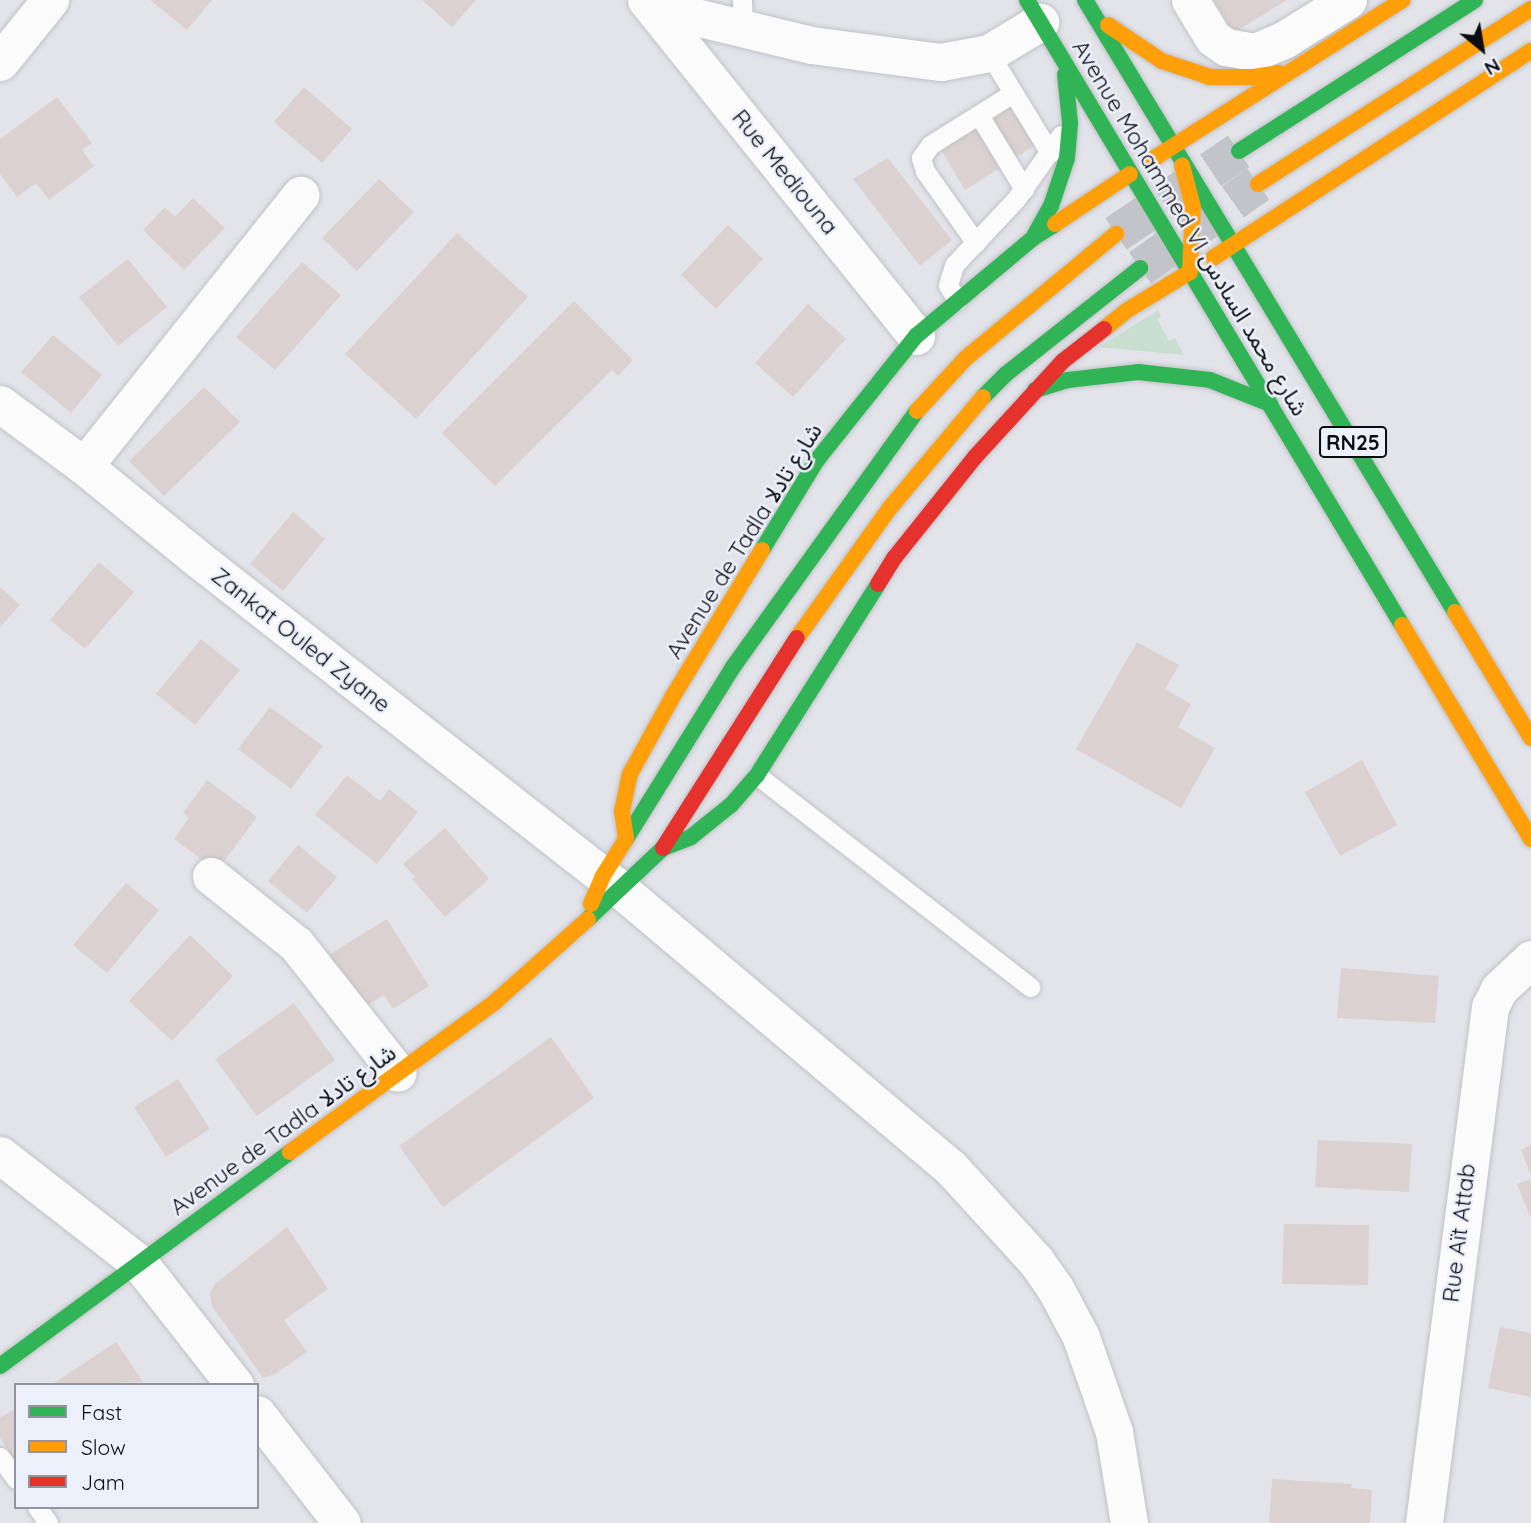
<!DOCTYPE html>
<meta charset="utf-8">
<style>
body{margin:0}
#map{position:relative;width:1531px;height:1523px;overflow:hidden;background:#e2e4ea;font-family:Quicksand,"Noto Sans Arabic",sans-serif}
div>[style]{position:absolute}
.green>*{inset:0;background:#c8decf}
.building>*{inset:0;background:#dbd1d0}
.secondary-tunnel>*{height:38px;margin-top:-19px;transform-origin:0;background:repeating-linear-gradient(90deg,#c2c4c9 0 38px,transparent 0 57px)}
.roads{filter:drop-shadow(0 0 2px #c1c2c7) drop-shadow(0 0 2px #c1c2c7)}
.lane>*{height:19px;margin:-9.5px;padding:0 9.5px;transform-origin:9.5px;border-radius:9.5px;background:#fbfbfc}
.street>*{height:37px;margin:-18.5px;padding:0 18.5px;transform-origin:18.5px;border-radius:18.5px;background:#fbfbfc}
.fast>*{height:16px;margin:-8px;padding:0 8px;transform-origin:8px;border-radius:8px;background:#30b455}
.slow>*{height:16px;margin:-8px;padding:0 8px;transform-origin:8px;border-radius:8px;background:#ff9f0a}
.jam>*{height:16px;margin:-8px;padding:0 8px;transform-origin:8px;border-radius:8px;background:#e5322d}
span{translate:-50% -50%;white-space:nowrap;text-align:center;line-height:1.15;-webkit-text-stroke:5px #ecf0fb;paint-order:stroke}
.shield-label span{padding:2px 5px;background:#ecf0fb;border:2px solid;border-radius:5px;-webkit-text-stroke-width:0}
.shield-label{font-size:21px;color:#0c0d10;font-weight:700}
.street-label{font-size:23px;color:#0c0d10}
.legend{position:absolute;left:14px;top:1383px;width:245px;height:126px;box-sizing:border-box;background:#ecf0fb;border:2px solid #92959d;margin:0;padding:9px 12px;list-style:none;font-size:21px;color:#0c0d10}
.legend li{display:flex;align-items:center;gap:14px;height:35px}
.legend b{width:35px;border:2px solid #92959d}
.north{position:absolute;left:1447px;top:14px;width:70px;height:70px;-webkit-text-stroke:5px #ecf0fb;paint-order:stroke;rotate:150deg;font-size:19px;font-weight:700;line-height:28px;text-align:center;color:#0c0d10}
.north::after{content:'';display:block;margin:auto;width:24px;height:32px;background:#0c0d10;clip-path:polygon(50% 0,100% 100%,50% 72%,0 100%)}
</style>
<div id="map">
<div class="green">
<div style="clip-path:polygon(1158px 310px,1161px 317px,1157px 319px,1169px 341px,1175px 338px,1184px 355px,1099px 347px)"></div>
</div>
<div class="building">
<div style="clip-path:polygon(150px 0,212px 0,187px 30px)"></div>
<div style="clip-path:polygon(422px 0,476px 0,452px 27px)"></div>
<div style="clip-path:polygon(1214px 0,1287px 0,1233px 33px)"></div>
<div style="clip-path:polygon(304px 87px,352px 129px,322px 163px,274px 122px)"></div>
<div style="clip-path:polygon(57px 97px,92px 143px,82px 150px,94px 166px,49px 200px,36px 183px,17px 197px,0 174px,0 139px)"></div>
<div style="clip-path:polygon(1023px 98px,1048px 137px,965px 190px,941px 150px)"></div>
<div style="clip-path:polygon(888px 158px,952px 240px,920px 266px,853px 179px)"></div>
<div style="clip-path:polygon(379px 179px,414px 212px,357px 271px,322px 238px)"></div>
<div style="clip-path:polygon(193px 198px,225px 228px,184px 270px,143px 230px,165px 207px,175px 217px)"></div>
<div style="clip-path:polygon(728px 225px,763px 259px,716px 309px,681px 275px)"></div>
<div style="clip-path:polygon(457px 233px,528px 297px,416px 419px,345px 354px)"></div>
<div style="clip-path:polygon(128px 259px,167px 307px,118px 346px,79px 297px)"></div>
<div style="clip-path:polygon(302px 262px,341px 295px,275px 370px,236px 337px)"></div>
<div style="clip-path:polygon(574px 301px,633px 360px,618px 376px,612px 370px,495px 486px,442px 433px)"></div>
<div style="clip-path:polygon(808px 304px,846px 339px,793px 397px,755px 363px)"></div>
<div style="clip-path:polygon(53px 335px,102px 375px,71px 413px,21px 372px)"></div>
<div style="clip-path:polygon(204px 387px,240px 422px,164px 496px,129px 461px)"></div>
<div style="clip-path:polygon(293px 512px,325px 539px,283px 591px,250px 564px)"></div>
<div style="clip-path:polygon(99px 562px,134px 592px,85px 649px,50px 620px)"></div>
<div style="clip-path:polygon(0 587px,20px 605px,0 627px)"></div>
<div style="clip-path:polygon(201px 639px,240px 670px,195px 725px,156px 694px)"></div>
<div style="clip-path:polygon(1137px 642px,1179px 665px,1165px 689px,1191px 704px,1178px 727px,1215px 748px,1181px 808px,1076px 749px)"></div>
<div style="clip-path:polygon(270px 707px,323px 746px,291px 789px,238px 749px)"></div>
<div style="clip-path:polygon(1362px 760px,1397px 825px,1340px 856px,1305px 792px)"></div>
<div style="clip-path:polygon(347px 775px,380px 801px,389px 789px,418px 812px,377px 864px,315px 815px)"></div>
<div style="clip-path:polygon(207px 780px,257px 817px,217px 871px,174px 839px,189px 818px,183px 813px)"></div>
<div style="clip-path:polygon(445px 828px,489px 879px,445px 917px,412px 879px,415px 877px,403px 864px)"></div>
<div style="clip-path:polygon(298px 845px,337px 877px,307px 913px,268px 881px)"></div>
<div style="clip-path:polygon(126px 883px,159px 910px,107px 973px,73px 945px)"></div>
<div style="clip-path:polygon(387px 919px,429px 986px,393px 1009px,384px 995px,360px 1010px,327px 956px)"></div>
<div style="clip-path:polygon(190px 935px,233px 976px,172px 1041px,129px 1001px)"></div>
<div style="clip-path:polygon(1341px 968px,1439px 976px,1435px 1023px,1337px 1018px)"></div>
<div style="clip-path:polygon(294px 1003px,335px 1060px,257px 1116px,215px 1059px)"></div>
<div style="clip-path:polygon(551px 1037px,594px 1098px,443px 1207px,399px 1146px)"></div>
<div style="clip-path:polygon(178px 1079px,210px 1129px,166px 1157px,134px 1107px)"></div>
<div style="clip-path:polygon(1318px 1140px,1412px 1144px,1409px 1192px,1315px 1187px)"></div>
<div style="clip-path:polygon(1531px 1145px,1531px 1175px,1521px 1150px)"></div>
<div style="clip-path:polygon(1531px 1179px,1531px 1219px,1517px 1184px)"></div>
<div style="clip-path:polygon(1284px 1224px,1369px 1225px,1368px 1285px,1282px 1284px)"></div>
<div style="clip-path:polygon(287px 1227px,328px 1289px,284px 1320px,307px 1352px,275px 1374px,263px 1378px,212px 1306px,210px 1293px,215px 1284px)"></div>
<div style="clip-path:polygon(1500px 1327px,1531px 1333px,1531px 1397px,1488px 1388px)"></div>
<div style="clip-path:polygon(116px 1342px,143px 1382px,51px 1385px)"></div>
<div style="clip-path:polygon(16px 1408px,16px 1462px,0 1438px,0 1418px)"></div>
<div style="clip-path:polygon(1272px 1479px,1352px 1484px,1351px 1488px,1372px 1490px,1370px 1523px,1269px 1523px)"></div>
</div>
<div class="secondary-tunnel">
<div style="left:1116px;top:234px;width:148px;rotate:-34deg"></div>
<div style="left:1140px;top:268px;width:145px;rotate:-35.4deg"></div>
</div>
<div class="roads">
<div class="lane">
<div style="left:742px;top:0;width:31px;rotate:88deg"></div>
<div style="left:989px;top:53px;width:117px;rotate:58.6deg"></div>
<div style="left:979px;top:115px;width:87px;rotate:58.7deg"></div>
<div style="left:976px;top:243px;width:88px;rotate:-125.3deg"></div>
<div style="left:925px;top:171px;width:14px;rotate:-107deg"></div>
<div style="left:921px;top:158px;width:16px;rotate:-55deg"></div>
<div style="left:930px;top:145px;width:98px;rotate:-32.1deg"></div>
<div style="left:957px;top:300px;width:17px;rotate:-121deg"></div>
<div style="left:948px;top:285px;width:21px;rotate:-73deg"></div>
<div style="left:954px;top:265px;width:91px;rotate:-46.8deg"></div>
<div style="left:1016px;top:199px;width:78px;rotate:-54.9deg"></div>
<div style="left:757px;top:775px;width:346px;rotate:37.8deg"></div>
<div style="left:0;top:1457px;width:27px;rotate:54deg"></div>
<div style="left:37px;top:1507px;width:19px;rotate:55deg"></div>
</div>
<div class="street">
<div style="left:646px;top:0;width:431px;rotate:51.2deg"></div>
<div style="left:1190px;top:0;width:44px;rotate:58.8deg"></div>
<div style="left:1213px;top:38px;width:16px;rotate:35deg"></div>
<div style="left:1226px;top:47px;width:29px;rotate:10deg"></div>
<div style="left:1255px;top:52px;width:33px;rotate:-23deg"></div>
<div style="left:1285px;top:39px;width:74px;rotate:-31.8deg"></div>
<div style="left:654px;top:7px;width:162px;rotate:13.6deg"></div>
<div style="left:811px;top:45px;width:131px;rotate:7.5deg"></div>
<div style="left:941px;top:62px;width:49px;rotate:-10.6deg"></div>
<div style="left:989px;top:53px;width:60px;rotate:-31.3deg"></div>
<div style="left:0;top:62px;width:80px;rotate:-51.1deg"></div>
<div style="left:0;top:404px;width:104px;rotate:36.4deg"></div>
<div style="left:84px;top:466px;width:141px;rotate:39.2deg"></div>
<div style="left:193px;top:555px;width:544px;rotate:38.05deg"></div>
<div style="left:621px;top:890px;width:431px;rotate:40.1deg"></div>
<div style="left:951px;top:1168px;width:126px;rotate:47.6deg"></div>
<div style="left:1036px;top:1261px;width:33px;rotate:55deg"></div>
<div style="left:1055px;top:1288px;width:55px;rotate:62deg"></div>
<div style="left:1081px;top:1337px;width:101px;rotate:70.8deg"></div>
<div style="left:1114px;top:1432px;width:92px;rotate:80.6deg"></div>
<div style="left:84px;top:466px;width:347px;rotate:-51.4deg"></div>
<div style="left:211px;top:876px;width:109px;rotate:38.7deg"></div>
<div style="left:296px;top:944px;width:164px;rotate:51.7deg"></div>
<div style="left:0;top:1155px;width:177px;rotate:37.9deg"></div>
<div style="left:140px;top:1264px;width:154px;rotate:51.9deg"></div>
<div style="left:257px;top:1414px;width:138px;rotate:52.1deg"></div>
<div style="left:1424px;top:1523px;width:520px;rotate:-82.71deg"></div>
<div style="left:1490px;top:1007px;width:20px;rotate:-63deg"></div>
<div style="left:1499px;top:989px;width:44px;rotate:-43.2deg"></div>
</div>
<div class="fast">
<div style="left:1027px;top:0;width:729px;rotate:59.04deg"></div>
<div style="left:1085px;top:0;width:715px;rotate:58.84deg"></div>
<div style="left:1239px;top:151px;width:280px;rotate:-32.6deg"></div>
<div style="left:1033px;top:238px;width:37px;rotate:-61deg"></div>
<div style="left:1051px;top:206px;width:51px;rotate:-71.6deg"></div>
<div style="left:1067px;top:158px;width:35px;rotate:-85deg"></div>
<div style="left:1070px;top:123px;width:49px;rotate:-95.8deg"></div>
<div style="left:1035px;top:390px;width:34px;rotate:-17deg"></div>
<div style="left:1068px;top:380px;width:70px;rotate:-6.5deg"></div>
<div style="left:1138px;top:372px;width:72px;rotate:6.3deg"></div>
<div style="left:1210px;top:380px;width:65px;rotate:21.8deg"></div>
<div style="left:983px;top:397px;width:33px;rotate:-45deg"></div>
<div style="left:1006px;top:374px;width:171px;rotate:-38.3deg"></div>
<div style="left:762px;top:550px;width:105px;rotate:-58.6deg"></div>
<div style="left:817px;top:460px;width:159px;rotate:-51.4deg"></div>
<div style="left:916px;top:336px;width:153px;rotate:-39.9deg"></div>
<div style="left:1033px;top:238px;width:26px;rotate:-32deg"></div>
<div style="left:626px;top:839px;width:203px;rotate:-58.1deg"></div>
<div style="left:733px;top:667px;width:315px;rotate:-54.3deg"></div>
<div style="left:588px;top:919px;width:103px;rotate:-43.4deg"></div>
<div style="left:663px;top:848px;width:30px;rotate:-21deg"></div>
<div style="left:691px;top:837px;width:51px;rotate:-38.7deg"></div>
<div style="left:731px;top:805px;width:40px;rotate:-49deg"></div>
<div style="left:757px;top:775px;width:226px;rotate:-57.6deg"></div>
<div style="left:0;top:1366px;width:360px;rotate:-36.4deg"></div>
</div>
<div class="slow">
<div style="left:1108px;top:25px;width:65px;rotate:33.7deg"></div>
<div style="left:1162px;top:61px;width:51px;rotate:18.4deg"></div>
<div style="left:1210px;top:77px;width:43px"></div>
<div style="left:1253px;top:77px;width:26px;rotate:-9deg"></div>
<div style="left:1153px;top:159px;width:296px;rotate:-32.5deg"></div>
<div style="left:1258px;top:184px;width:324px;rotate:-32.7deg"></div>
<div style="left:1055px;top:224px;width:90px;rotate:-33.7deg"></div>
<div style="left:1213px;top:258px;width:379px;rotate:-33.1deg"></div>
<div style="left:1104px;top:329px;width:28px;rotate:-39deg"></div>
<div style="left:1126px;top:311px;width:75px;rotate:-31.4deg"></div>
<div style="left:1190px;top:272px;width:65px;rotate:-87.4deg"></div>
<div style="left:1193px;top:207px;width:43px;rotate:-104.7deg"></div>
<div style="left:917px;top:411px;width:72px;rotate:-47.2deg"></div>
<div style="left:966px;top:358px;width:195px;rotate:-39.6deg"></div>
<div style="left:1455px;top:612px;width:147px;rotate:58.9deg"></div>
<div style="left:1402px;top:625px;width:250px;rotate:58.9deg"></div>
<div style="left:797px;top:638px;width:158px;rotate:-54.5deg"></div>
<div style="left:889px;top:509px;width:146px;rotate:-50deg"></div>
<div style="left:591px;top:904px;width:30px;rotate:-67deg"></div>
<div style="left:603px;top:876px;width:44px;rotate:-58.1deg"></div>
<div style="left:626px;top:839px;width:28px;rotate:-98deg"></div>
<div style="left:622px;top:811px;width:38px;rotate:-78deg"></div>
<div style="left:630px;top:774px;width:89px;rotate:-61.1deg"></div>
<div style="left:673px;top:696px;width:171px;rotate:-58.6deg"></div>
<div style="left:290px;top:1152px;width:255px;rotate:-36.2deg"></div>
<div style="left:496px;top:1001px;width:123px;rotate:-41.7deg"></div>
</div>
<div class="jam">
<div style="left:878px;top:584px;width:32px;rotate:-58deg"></div>
<div style="left:895px;top:557px;width:128px;rotate:-51.3deg"></div>
<div style="left:975px;top:457px;width:130px;rotate:-47.5deg"></div>
<div style="left:1063px;top:361px;width:52px;rotate:-38deg"></div>
<div style="left:663px;top:848px;width:249px;rotate:-57.5deg"></div>
</div>
</div>
<div class="shield-label">
<span style="left:1353px;top:442px">RN25</span>
</div>
<div class="street-label">
<span style="left:785px;top:172px;rotate:51deg">Rue Mediouna</span>
<span style="left:1190px;top:228px;rotate:59deg">Avenue Mohammed VI شارع محمد السادس</span>
<span style="left:744px;top:541px;rotate:-58deg">Avenue de Tadla شارع تادلا</span>
<span style="left:301px;top:640px;rotate:38deg">Zankat Ouled Zyane</span>
<span style="left:283px;top:1130px;rotate:-36deg">Avenue de Tadla شارع تادلا</span>
<span style="left:1459px;top:1233px;rotate:-83deg">Rue Aït Attab</span>
</div>
<ul class="legend">
<li><b style="height:9px;background:#30b455"></b>Fast</li>
<li><b style="height:9px;background:#ff9f0a"></b>Slow</li>
<li><b style="height:9px;background:#e5322d"></b>Jam</li>
</ul>
<div class="north">N</div>
</div>
